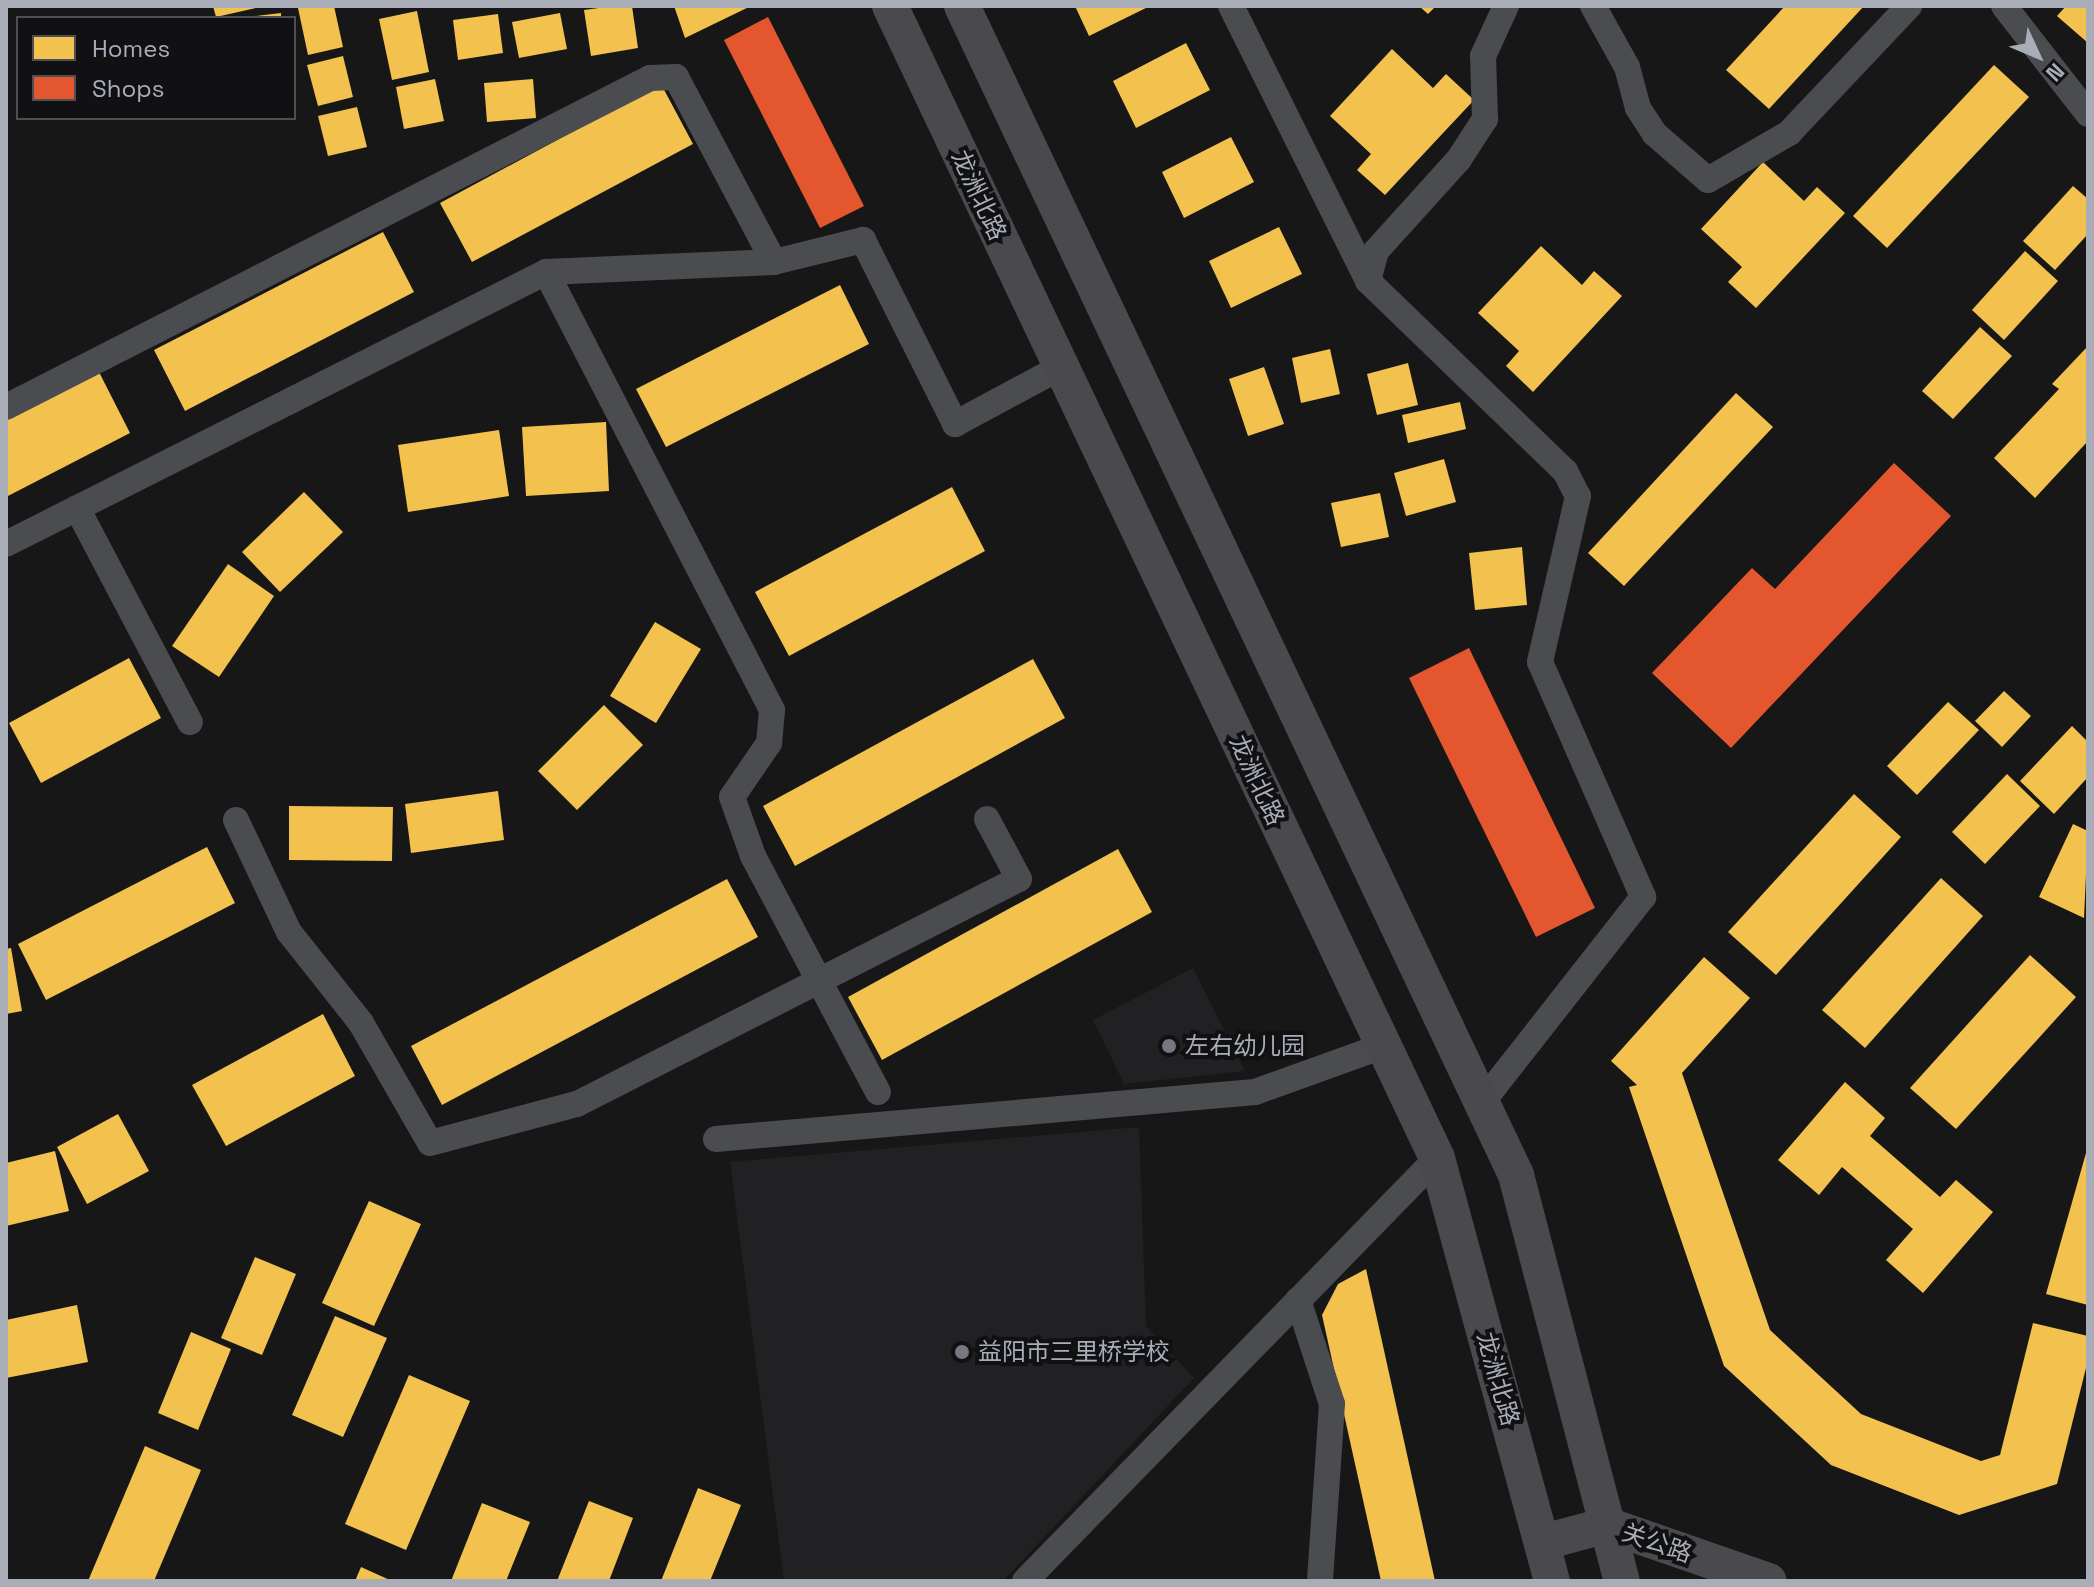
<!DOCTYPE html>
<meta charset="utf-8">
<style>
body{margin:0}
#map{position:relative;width:2094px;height:1587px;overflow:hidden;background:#171717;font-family:"Space Grotesk","Noto Sans SC",sans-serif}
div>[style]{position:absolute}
.built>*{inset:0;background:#212123}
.homes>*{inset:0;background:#f2c14e}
.shops>*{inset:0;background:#e4572e}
.minor>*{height:26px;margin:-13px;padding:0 13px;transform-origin:13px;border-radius:13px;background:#4b4c50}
.secondary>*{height:36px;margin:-18px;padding:0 18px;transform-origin:18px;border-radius:18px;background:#4a4a4e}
.dots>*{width:22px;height:22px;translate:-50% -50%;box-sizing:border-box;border:4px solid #111113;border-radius:50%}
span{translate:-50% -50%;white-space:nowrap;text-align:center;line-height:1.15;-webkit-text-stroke:8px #111113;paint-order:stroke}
.street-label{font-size:24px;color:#a8adb8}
.poi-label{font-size:24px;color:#a8adb8}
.left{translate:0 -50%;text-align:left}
.frame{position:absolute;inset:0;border:8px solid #a8adb8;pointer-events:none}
.legend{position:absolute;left:16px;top:16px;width:280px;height:104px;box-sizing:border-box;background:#111113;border:2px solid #4d4f55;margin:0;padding:10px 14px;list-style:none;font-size:24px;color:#a8adb8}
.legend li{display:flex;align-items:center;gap:16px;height:40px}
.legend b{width:40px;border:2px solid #4d4f55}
.north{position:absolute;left:1998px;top:16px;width:80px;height:80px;-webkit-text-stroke:6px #111113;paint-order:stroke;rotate:134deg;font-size:22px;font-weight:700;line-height:32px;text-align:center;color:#a8adb8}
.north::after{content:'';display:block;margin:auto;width:28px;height:36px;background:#a8adb8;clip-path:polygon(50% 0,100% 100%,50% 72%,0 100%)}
</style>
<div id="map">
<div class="built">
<div style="clip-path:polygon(1193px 968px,1245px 1071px,1124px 1084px,1093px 1020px)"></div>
<div style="clip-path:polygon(1139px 1127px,1146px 1326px,1194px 1378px,1003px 1581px,784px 1581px,730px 1162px)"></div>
</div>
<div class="homes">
<div style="clip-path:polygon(213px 6px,260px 6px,260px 7px,216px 17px)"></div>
<div style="clip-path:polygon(306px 6px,334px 6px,343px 47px,308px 55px,298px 8px)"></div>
<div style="clip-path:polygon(613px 6px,632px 6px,638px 48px,591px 56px,584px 10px)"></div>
<div style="clip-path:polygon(674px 6px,751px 6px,685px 38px)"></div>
<div style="clip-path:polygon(1075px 6px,1150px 6px,1089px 36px)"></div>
<div style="clip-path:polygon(1419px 6px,1436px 6px,1428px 14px)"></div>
<div style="clip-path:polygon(1785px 6px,1864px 6px,1769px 109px,1726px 70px)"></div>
<div style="clip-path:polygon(2066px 6px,2088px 6px,2088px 43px,2057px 16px)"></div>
<div style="clip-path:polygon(417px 11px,429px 72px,392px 80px,379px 19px)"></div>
<div style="clip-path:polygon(281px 13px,281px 18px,256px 18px,256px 16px)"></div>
<div style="clip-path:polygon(560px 13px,567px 49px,519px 58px,512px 22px)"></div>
<div style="clip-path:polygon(498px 14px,503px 53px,458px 60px,453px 20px)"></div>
<div style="clip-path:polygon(1186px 43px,1210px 90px,1136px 128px,1113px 81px)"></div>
<div style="clip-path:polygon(1392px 49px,1433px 88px,1446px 74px,1474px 100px,1385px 195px,1357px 170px,1371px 154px,1330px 116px)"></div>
<div style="clip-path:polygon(343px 56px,353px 97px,318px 106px,307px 65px)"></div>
<div style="clip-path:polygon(1994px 65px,2029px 97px,1887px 248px,1853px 216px)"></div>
<div style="clip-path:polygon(435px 79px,444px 121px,404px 129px,396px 87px)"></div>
<div style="clip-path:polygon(533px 79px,536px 118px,487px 122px,484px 83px)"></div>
<div style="clip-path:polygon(661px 84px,693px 144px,472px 262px,440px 203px)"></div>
<div style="clip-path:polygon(357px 107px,367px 147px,328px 156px,318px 116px)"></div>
<div style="clip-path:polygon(1231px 137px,1254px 182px,1184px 218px,1162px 172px)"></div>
<div style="clip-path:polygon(1763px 162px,1804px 201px,1817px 187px,1845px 213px,1756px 308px,1728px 282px,1742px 267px,1701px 229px)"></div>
<div style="clip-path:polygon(2073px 186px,2088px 199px,2088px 234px,2055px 270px,2023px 241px)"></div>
<div style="clip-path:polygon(1279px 227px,1302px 274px,1231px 308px,1209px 261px)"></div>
<div style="clip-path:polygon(383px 232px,414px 292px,185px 411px,154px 350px)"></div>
<div style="clip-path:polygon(1541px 246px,1582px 285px,1594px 271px,1622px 296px,1533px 392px,1506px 366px,1519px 351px,1478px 313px)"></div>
<div style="clip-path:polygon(2025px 251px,2058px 281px,2004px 340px,1972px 310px)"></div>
<div style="clip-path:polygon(840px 285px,869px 344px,666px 447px,636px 389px)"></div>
<div style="clip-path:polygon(1980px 327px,2012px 356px,1953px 419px,1922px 391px)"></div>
<div style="clip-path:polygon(2088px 346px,2088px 441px,2035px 498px,1994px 458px,2059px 389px,2052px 384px)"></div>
<div style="clip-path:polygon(1330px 349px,1340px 394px,1301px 403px,1292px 358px)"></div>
<div style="clip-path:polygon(1408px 363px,1418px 405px,1377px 415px,1367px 374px)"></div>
<div style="clip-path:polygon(1264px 367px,1284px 424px,1248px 436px,1229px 379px)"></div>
<div style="clip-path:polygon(99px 372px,130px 433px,6px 497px,6px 420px)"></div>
<div style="clip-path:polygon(1736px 393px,1773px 427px,1624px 586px,1588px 553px)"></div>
<div style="clip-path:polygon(1460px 402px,1466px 429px,1408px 443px,1402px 415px)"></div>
<div style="clip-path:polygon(606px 422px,609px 491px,526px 496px,522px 427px)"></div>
<div style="clip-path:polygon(499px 430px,509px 496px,408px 512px,398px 445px)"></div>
<div style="clip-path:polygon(1444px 459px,1456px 502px,1406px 516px,1394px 473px)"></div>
<div style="clip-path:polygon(952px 487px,985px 551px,789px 656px,755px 592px)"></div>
<div style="clip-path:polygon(304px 492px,343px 532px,280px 592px,242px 552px)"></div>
<div style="clip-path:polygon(1380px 493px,1389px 537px,1341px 547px,1331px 503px)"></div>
<div style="clip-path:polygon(1522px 547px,1527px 605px,1475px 610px,1469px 553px)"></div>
<div style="clip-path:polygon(228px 564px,274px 596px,219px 677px,172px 646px)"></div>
<div style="clip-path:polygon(655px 622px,701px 649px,656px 723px,610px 696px)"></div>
<div style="clip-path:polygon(129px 658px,161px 718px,41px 783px,9px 723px)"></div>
<div style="clip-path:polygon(1033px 659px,1065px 718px,795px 866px,763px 806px)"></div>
<div style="clip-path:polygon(2004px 691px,2031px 716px,2002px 747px,1975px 721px)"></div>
<div style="clip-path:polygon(1948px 702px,1979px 730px,1917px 795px,1887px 766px)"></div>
<div style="clip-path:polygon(604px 705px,643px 745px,577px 810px,538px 771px)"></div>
<div style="clip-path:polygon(2072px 726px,2088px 742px,2088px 777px,2054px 814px,2020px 781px)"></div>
<div style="clip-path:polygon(2007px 774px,2040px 806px,1985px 864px,1952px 832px)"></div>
<div style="clip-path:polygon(498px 791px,504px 840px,411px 853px,405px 804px)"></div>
<div style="clip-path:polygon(1854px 794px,1901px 837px,1776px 975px,1728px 932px)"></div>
<div style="clip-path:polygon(289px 806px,393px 807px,392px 861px,289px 860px)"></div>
<div style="clip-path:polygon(2073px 824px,2088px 831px,2084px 918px,2039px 897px)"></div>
<div style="clip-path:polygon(207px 847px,235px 903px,46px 1000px,18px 944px)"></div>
<div style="clip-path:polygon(1118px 849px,1152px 912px,882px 1060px,848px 997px)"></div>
<div style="clip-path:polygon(1941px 878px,1983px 916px,1865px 1048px,1822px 1010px)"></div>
<div style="clip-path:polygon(727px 879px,758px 937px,442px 1105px,411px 1046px)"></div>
<div style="clip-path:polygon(11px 948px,22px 1011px,6px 1014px,6px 949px)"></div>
<div style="clip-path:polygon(2030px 955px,2076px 997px,1956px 1129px,1910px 1088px)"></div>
<div style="clip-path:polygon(1704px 957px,1750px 998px,1682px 1073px,1770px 1330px,1861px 1414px,1981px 1461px,2000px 1455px,2033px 1323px,2088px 1336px,2088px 1360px,2057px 1484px,1959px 1515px,1831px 1465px,1724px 1366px,1629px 1087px,1637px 1085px,1611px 1061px)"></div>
<div style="clip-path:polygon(323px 1014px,355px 1076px,226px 1146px,192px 1085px)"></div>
<div style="clip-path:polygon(1845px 1082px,1885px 1118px,1870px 1136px,1940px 1197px,1956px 1180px,1993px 1212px,1923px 1293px,1886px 1260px,1913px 1229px,1842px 1167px,1819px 1195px,1778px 1160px)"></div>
<div style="clip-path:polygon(118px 1114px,149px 1171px,87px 1204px,57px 1147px)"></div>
<div style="clip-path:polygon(2088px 1146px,2088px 1305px,2046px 1294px)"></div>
<div style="clip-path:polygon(55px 1151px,69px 1211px,6px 1226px,6px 1163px)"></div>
<div style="clip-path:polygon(369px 1201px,421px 1224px,374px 1326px,322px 1303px)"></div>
<div style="clip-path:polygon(255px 1257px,296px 1274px,262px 1355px,221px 1338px)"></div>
<div style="clip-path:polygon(1366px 1269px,1435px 1581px,1381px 1581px,1322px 1315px,1338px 1284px)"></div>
<div style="clip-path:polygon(77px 1305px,88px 1362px,6px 1378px,6px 1320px)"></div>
<div style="clip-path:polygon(335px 1316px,387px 1338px,343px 1437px,292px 1415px)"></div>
<div style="clip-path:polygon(191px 1332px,231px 1349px,198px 1430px,158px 1413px)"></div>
<div style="clip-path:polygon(409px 1375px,470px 1401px,406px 1550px,345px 1524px)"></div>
<div style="clip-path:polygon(145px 1446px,201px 1470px,154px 1581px,88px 1581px)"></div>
<div style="clip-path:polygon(698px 1488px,741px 1505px,710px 1581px,661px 1581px)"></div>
<div style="clip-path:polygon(589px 1501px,633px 1518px,609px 1581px,557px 1581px)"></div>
<div style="clip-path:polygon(482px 1503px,530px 1522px,506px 1581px,451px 1581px)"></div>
<div style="clip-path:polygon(361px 1567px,392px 1581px,355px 1581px)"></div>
</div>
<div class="shops">
<div style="clip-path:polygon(768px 17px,864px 206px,820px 228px,724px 40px)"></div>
<div style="clip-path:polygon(1894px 463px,1951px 516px,1731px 748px,1652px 673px,1752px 568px,1775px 589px)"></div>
<div style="clip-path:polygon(1469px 648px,1595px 908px,1536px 937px,1409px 678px)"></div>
</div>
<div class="minor">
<div style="left:1231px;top:6px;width:307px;rotate:63.5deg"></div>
<div style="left:1368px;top:281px;width:274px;rotate:44deg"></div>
<div style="left:1565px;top:471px;width:28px;rotate:63deg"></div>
<div style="left:1578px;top:496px;width:170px;rotate:102.9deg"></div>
<div style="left:1540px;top:662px;width:257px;rotate:66.3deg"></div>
<div style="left:1643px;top:897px;width:261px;rotate:128.1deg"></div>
<div style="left:1593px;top:6px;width:70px;rotate:60.9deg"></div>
<div style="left:1627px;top:67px;width:42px;rotate:75deg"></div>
<div style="left:1638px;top:108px;width:31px;rotate:57deg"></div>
<div style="left:1655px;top:134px;width:70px;rotate:41deg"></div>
<div style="left:1708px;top:180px;width:94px;rotate:-30.1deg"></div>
<div style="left:1789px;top:133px;width:175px;rotate:-46.6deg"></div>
<div style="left:2004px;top:6px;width:137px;rotate:52.1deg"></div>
<div style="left:774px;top:262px;width:228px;rotate:177.5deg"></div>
<div style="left:546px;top:272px;width:493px;rotate:62.7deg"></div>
<div style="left:772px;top:710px;width:33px;rotate:95deg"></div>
<div style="left:769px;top:743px;width:65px;rotate:124.4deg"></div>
<div style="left:732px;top:797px;width:63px;rotate:70.4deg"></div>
<div style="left:753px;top:856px;width:267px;rotate:62.1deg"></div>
<div style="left:1368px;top:281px;width:31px;rotate:-75deg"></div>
<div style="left:1376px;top:251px;width:124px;rotate:-47.9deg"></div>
<div style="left:1459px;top:159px;width:48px;rotate:-57deg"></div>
<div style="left:1485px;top:119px;width:63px;rotate:-91.8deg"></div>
<div style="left:1483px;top:56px;width:55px;rotate:-65.3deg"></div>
<div style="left:6px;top:407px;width:723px;rotate:-27.06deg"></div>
<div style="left:650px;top:78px;width:26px;rotate:-2deg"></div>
<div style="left:676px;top:77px;width:209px;rotate:62.1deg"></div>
<div style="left:774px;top:262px;width:92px;rotate:-13.9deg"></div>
<div style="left:863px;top:240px;width:206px;rotate:63.4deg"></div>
<div style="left:955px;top:424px;width:120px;rotate:-28.3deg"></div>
<div style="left:77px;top:508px;width:242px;rotate:62.2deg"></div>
<div style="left:6px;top:544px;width:605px;rotate:-26.73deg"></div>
<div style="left:236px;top:820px;width:124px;rotate:64.7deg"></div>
<div style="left:289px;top:932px;width:116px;rotate:51.6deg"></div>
<div style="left:361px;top:1023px;width:138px;rotate:60.1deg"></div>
<div style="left:430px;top:1143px;width:152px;rotate:-14.9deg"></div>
<div style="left:577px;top:1104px;width:496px;rotate:-27deg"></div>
<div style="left:1019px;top:879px;width:68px;rotate:-118.1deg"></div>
<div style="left:716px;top:1139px;width:541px;rotate:-4.98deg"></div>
<div style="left:1255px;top:1092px;width:136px;rotate:-19.8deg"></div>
<div style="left:1298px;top:1300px;width:109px;rotate:71.9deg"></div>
<div style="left:1332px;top:1404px;width:177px;rotate:93.9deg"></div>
<div style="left:1025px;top:1581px;width:590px;rotate:-45.75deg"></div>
</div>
<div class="secondary">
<div style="left:890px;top:6px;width:1275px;rotate:64.6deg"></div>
<div style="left:1437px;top:1158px;width:438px;rotate:74.8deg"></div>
<div style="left:962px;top:6px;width:1294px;rotate:64.64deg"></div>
<div style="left:1516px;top:1175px;width:420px;rotate:75.4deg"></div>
<div style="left:1544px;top:1542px;width:65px;rotate:-15.1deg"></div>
<div style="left:1607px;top:1525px;width:171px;rotate:19.1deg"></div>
</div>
<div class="dots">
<div style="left:1169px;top:1046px;background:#757880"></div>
<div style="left:962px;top:1352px;background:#757880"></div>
</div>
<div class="street-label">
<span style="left:979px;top:195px;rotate:65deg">龙洲北路</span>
<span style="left:1257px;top:780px;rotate:65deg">龙洲北路</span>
<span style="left:1498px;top:1379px;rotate:74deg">龙洲北路</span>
<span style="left:1657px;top:1543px;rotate:19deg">关公路</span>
</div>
<div class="poi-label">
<span class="left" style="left:1185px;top:1046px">左右幼儿园</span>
<span class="left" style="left:978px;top:1352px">益阳市三里桥学校</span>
</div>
<div class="frame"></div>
<ul class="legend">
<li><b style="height:22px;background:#f2c14e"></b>Homes</li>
<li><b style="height:22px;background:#e4572e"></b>Shops</li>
</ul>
<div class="north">N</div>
</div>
